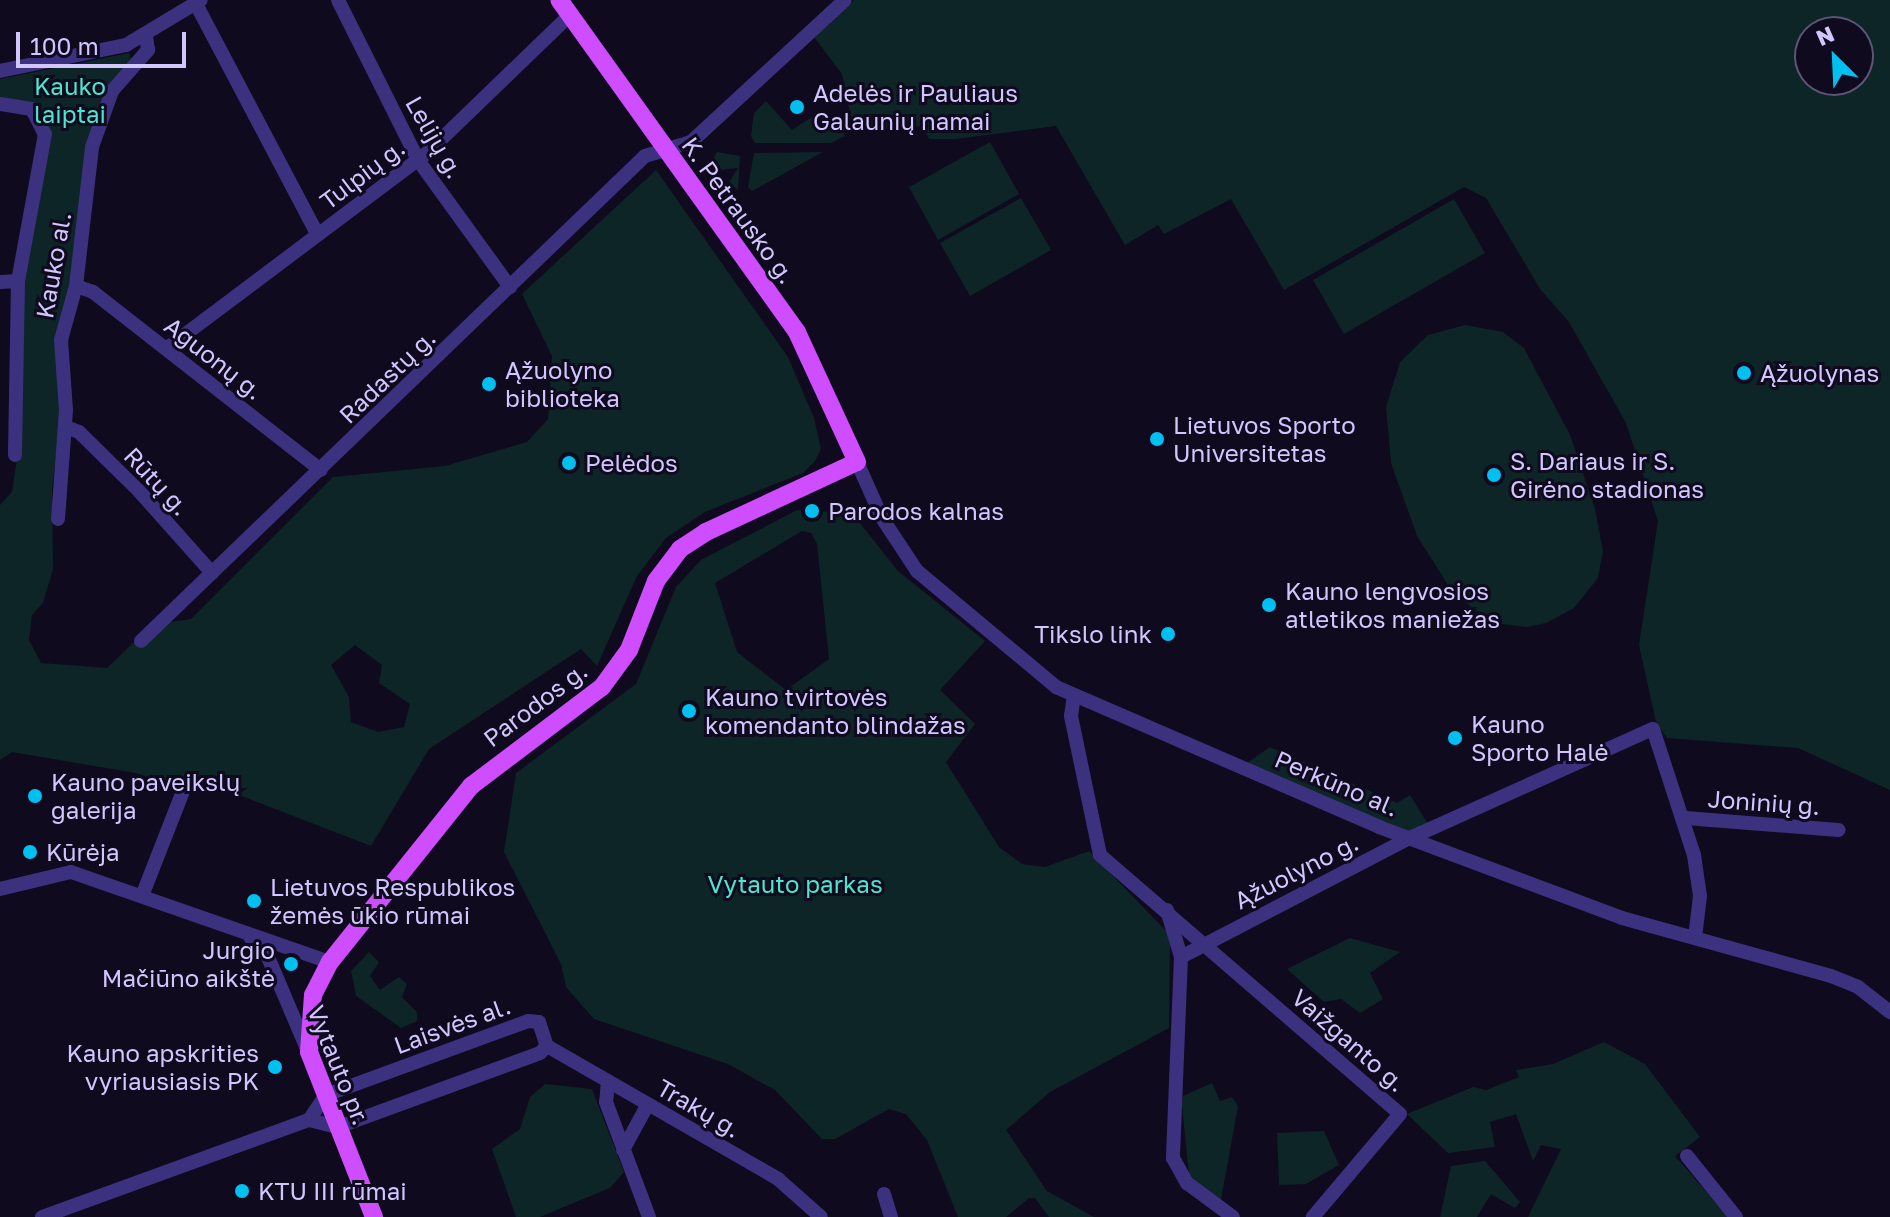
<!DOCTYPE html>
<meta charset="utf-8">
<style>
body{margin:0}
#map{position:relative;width:1890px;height:1217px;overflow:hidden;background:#0f0a1d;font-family:"Golos Text",sans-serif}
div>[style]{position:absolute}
.green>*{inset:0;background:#0d2527}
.minor>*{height:14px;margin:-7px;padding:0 7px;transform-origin:7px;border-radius:7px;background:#3c317f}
.major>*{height:18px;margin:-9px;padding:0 9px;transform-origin:9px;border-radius:9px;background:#ce4dff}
.dots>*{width:22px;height:22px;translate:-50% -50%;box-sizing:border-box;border:4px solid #0f0a1d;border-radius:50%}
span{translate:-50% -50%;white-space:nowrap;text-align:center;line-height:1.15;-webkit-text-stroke:6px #0f0a1d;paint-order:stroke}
.park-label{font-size:24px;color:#4ae6cf}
.poi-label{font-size:24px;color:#d2c6ff}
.left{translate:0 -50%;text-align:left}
.right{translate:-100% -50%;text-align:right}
.street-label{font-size:24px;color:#d2c6ff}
.north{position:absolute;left:1794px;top:16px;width:80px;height:80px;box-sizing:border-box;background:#0f0a1d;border:2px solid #5d5577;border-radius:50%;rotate:336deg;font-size:22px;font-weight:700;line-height:32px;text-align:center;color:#d2c6ff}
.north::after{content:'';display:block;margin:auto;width:28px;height:36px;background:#00c0f1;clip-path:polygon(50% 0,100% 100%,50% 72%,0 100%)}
.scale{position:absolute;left:16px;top:32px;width:170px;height:36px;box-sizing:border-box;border:4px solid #d2c6ff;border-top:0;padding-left:10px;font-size:24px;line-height:28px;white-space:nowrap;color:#d2c6ff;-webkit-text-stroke:6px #0f0a1d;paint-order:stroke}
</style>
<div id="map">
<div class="green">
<div style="clip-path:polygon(evenodd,854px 0,1890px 0,1890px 790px,1798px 748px,1667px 738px,1656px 722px,1639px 645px,1658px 521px,1626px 423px,1569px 322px,1540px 289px,1486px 198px,1464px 187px,1284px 290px,1231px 199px,1164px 234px,1158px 225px,1125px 245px,1056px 126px,956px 139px,929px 139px,922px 126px,854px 132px,842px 74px,814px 37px,854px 0,1810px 32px,1858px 32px,1858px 80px,1810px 80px,1810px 32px)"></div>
<div style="clip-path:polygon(evenodd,129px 53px,131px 59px,104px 94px,91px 136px,52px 490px,53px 569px,43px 603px,32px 615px,29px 640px,41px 663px,107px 668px,152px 625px,191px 619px,333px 477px,445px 466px,527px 442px,548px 419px,552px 356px,522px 294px,656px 170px,788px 357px,814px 418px,821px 449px,815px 461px,803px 473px,705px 512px,666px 538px,637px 576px,597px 666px,581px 649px,429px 749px,371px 846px,193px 777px,184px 789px,136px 773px,12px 752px,0 760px,0 505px,12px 492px,22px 424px,23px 277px,50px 134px,48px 121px,34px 103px,0 98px,0 79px,129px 53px,355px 645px,382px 665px,379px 683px,410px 704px,404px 727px,378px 732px,351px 722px,349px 697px,331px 665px,355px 645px)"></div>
<div style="clip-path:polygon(766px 101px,792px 130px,815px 115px,823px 127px,837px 121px,845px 136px,831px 143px,755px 143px,751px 136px,754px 113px)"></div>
<div style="clip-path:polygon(990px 142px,1019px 194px,938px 240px,909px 187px)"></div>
<div style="clip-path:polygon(717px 152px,740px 156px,738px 190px,729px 182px,738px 168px,719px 170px,712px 160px)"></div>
<div style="clip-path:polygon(823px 152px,752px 191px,748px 187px,754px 153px)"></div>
<div style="clip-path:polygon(1021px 198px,1051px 250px,970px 296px,940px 243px)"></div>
<div style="clip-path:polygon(1454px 199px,1485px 253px,1344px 334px,1313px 280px)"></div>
<div style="clip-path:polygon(1465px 325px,1503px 332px,1524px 348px,1570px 435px,1595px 509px,1603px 551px,1598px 578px,1574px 608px,1546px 623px,1527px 627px,1493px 623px,1453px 593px,1417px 536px,1391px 463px,1386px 407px,1400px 362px,1428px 335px)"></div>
<div style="clip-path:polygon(evenodd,797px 510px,852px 513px,898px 571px,985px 641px,940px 690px,975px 724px,946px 762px,999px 847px,1022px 864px,1045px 867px,1089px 851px,1170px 935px,1169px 1028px,1050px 1092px,1006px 1130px,1047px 1191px,1094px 1217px,1049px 1217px,1035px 1198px,1029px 1198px,1006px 1217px,958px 1217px,927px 1140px,906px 1114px,889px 1109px,835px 1139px,822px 1139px,775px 1090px,728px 1064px,594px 1019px,566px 987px,561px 964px,504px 852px,516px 773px,636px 684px,676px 587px,701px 560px,797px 510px,802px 531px,811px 533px,817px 544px,829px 659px,786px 690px,737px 652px,715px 583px,802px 531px)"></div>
<div style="clip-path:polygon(1270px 747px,1397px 803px,1410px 795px,1428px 824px,1410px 834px,1247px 763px)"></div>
<div style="clip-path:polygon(1350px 938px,1400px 952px,1370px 973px,1383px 999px,1360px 1013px,1341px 999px,1324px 1002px,1287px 969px)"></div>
<div style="clip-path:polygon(369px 952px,379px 962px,370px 976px,380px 990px,399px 977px,407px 984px,402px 997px,417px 1012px,417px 1021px,401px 1028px,356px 996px,351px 971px)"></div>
<div style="clip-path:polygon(1604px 1042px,1645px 1064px,1700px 1137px,1675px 1156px,1728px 1217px,1528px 1217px,1561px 1149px,1541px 1145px,1533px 1161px,1516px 1114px,1490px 1122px,1495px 1147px,1448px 1153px,1407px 1114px,1473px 1087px,1486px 1090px,1519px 1077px,1516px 1070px,1553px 1064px)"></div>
<div style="clip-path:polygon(1212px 1083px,1220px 1101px,1232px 1097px,1238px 1106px,1221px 1200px,1189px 1176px,1182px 1105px,1183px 1096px)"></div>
<div style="clip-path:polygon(545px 1084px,592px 1089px,624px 1172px,610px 1188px,540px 1217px,516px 1217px,492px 1149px,520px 1129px,530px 1097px)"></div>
<div style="clip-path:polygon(1324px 1131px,1339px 1165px,1306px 1184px,1279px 1185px,1277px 1133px)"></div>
<div style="clip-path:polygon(1485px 1161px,1520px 1202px,1515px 1208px,1491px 1194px,1477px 1217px,1440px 1217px,1451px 1166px)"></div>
</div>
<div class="minor">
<div style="left:338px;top:0;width:179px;rotate:63.4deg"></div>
<div style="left:418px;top:160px;width:157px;rotate:54.1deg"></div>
<div style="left:196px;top:4px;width:261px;rotate:62.2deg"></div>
<div style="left:0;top:71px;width:129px;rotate:-11.7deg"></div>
<div style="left:126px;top:45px;width:87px;rotate:-31deg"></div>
<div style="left:0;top:104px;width:32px;rotate:9deg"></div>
<div style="left:32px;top:109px;width:28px;rotate:63deg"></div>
<div style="left:45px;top:134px;width:149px;rotate:100.4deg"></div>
<div style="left:18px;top:281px;width:174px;rotate:91deg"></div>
<div style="left:0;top:282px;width:18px;rotate:-3deg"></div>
<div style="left:76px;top:286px;width:18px;rotate:19deg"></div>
<div style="left:93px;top:292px;width:289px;rotate:38deg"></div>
<div style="left:167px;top:348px;width:328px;rotate:-36.9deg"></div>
<div style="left:429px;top:151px;width:193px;rotate:-44deg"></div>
<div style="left:66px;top:427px;width:14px;rotate:21deg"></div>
<div style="left:79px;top:432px;width:84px;rotate:44.5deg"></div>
<div style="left:139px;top:491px;width:110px;rotate:48.3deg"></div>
<div style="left:857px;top:462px;width:61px;rotate:65.9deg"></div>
<div style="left:882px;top:518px;width:64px;rotate:56.6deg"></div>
<div style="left:917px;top:571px;width:181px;rotate:39.8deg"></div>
<div style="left:1056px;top:687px;width:352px;rotate:23.4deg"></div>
<div style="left:1379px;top:827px;width:259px;rotate:20.5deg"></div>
<div style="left:1622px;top:918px;width:217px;rotate:15.5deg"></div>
<div style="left:1831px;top:976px;width:29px;rotate:22deg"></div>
<div style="left:1858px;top:987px;width:41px;rotate:38deg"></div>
<div style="left:58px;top:519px;width:109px;rotate:-85.8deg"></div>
<div style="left:66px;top:410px;width:70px;rotate:-94.1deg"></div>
<div style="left:61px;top:340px;width:56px;rotate:-74.5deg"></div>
<div style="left:76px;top:286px;width:140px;rotate:-83.4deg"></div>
<div style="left:92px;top:147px;width:59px;rotate:-70.3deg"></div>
<div style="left:112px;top:91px;width:55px;rotate:-48.7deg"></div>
<div style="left:148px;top:50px;width:14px;rotate:-98deg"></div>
<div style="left:141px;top:641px;width:699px;rotate:-43.9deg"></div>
<div style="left:645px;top:156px;width:48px;rotate:-16.9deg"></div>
<div style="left:691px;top:142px;width:209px;rotate:-42.7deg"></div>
<div style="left:1074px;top:695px;width:21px;rotate:98deg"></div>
<div style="left:1071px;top:716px;width:142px;rotate:78.2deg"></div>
<div style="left:1100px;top:855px;width:396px;rotate:40.8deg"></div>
<div style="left:1400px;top:1114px;width:135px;rotate:130.2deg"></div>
<div style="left:1686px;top:818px;width:153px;rotate:4.5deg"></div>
<div style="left:0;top:889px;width:73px;rotate:-13.5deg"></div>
<div style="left:71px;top:872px;width:274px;rotate:19.2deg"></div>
<div style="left:142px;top:896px;width:115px;rotate:-68.6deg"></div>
<div style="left:1167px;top:910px;width:49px;rotate:73.4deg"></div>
<div style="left:1181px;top:957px;width:201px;rotate:92.3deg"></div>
<div style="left:1173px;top:1158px;width:29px;rotate:61deg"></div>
<div style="left:1187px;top:1183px;width:57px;rotate:36.5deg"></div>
<div style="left:250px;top:937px;width:27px;rotate:48deg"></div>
<div style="left:268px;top:957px;width:100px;rotate:67deg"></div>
<div style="left:1181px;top:957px;width:258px;rotate:-27.5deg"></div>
<div style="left:1410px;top:838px;width:266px;rotate:-24.2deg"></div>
<div style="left:1653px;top:729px;width:133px;rotate:72deg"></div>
<div style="left:1694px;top:855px;width:41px;rotate:81.7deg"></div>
<div style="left:1700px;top:896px;width:42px;rotate:96.8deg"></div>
<div style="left:547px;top:1046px;width:267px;rotate:29.9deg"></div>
<div style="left:778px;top:1179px;width:57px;rotate:41.5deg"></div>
<div style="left:608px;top:1081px;width:21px;rotate:95deg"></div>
<div style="left:606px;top:1102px;width:123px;rotate:69.5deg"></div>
<div style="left:309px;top:1120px;width:30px;rotate:-56deg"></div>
<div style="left:326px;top:1095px;width:215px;rotate:-20.1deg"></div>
<div style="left:528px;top:1021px;width:11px;rotate:5deg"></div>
<div style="left:539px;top:1022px;width:25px;rotate:72deg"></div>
<div style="left:623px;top:1150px;width:52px;rotate:-61.5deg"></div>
<div style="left:1687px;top:1156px;width:78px;rotate:51.2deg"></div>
<div style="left:884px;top:1194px;width:24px;rotate:73deg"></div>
<div style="left:42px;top:1217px;width:284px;rotate:-20deg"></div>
<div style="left:309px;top:1120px;width:30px;rotate:14deg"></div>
<div style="left:338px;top:1127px;width:215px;rotate:-20.1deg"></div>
<div style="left:540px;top:1053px;width:10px;rotate:-45deg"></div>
</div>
<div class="major">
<div style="left:374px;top:1217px;width:177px;rotate:-111.5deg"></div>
<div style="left:309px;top:1052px;width:57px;rotate:-86deg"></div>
<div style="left:313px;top:995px;width:37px;rotate:-63deg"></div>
<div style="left:330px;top:962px;width:226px;rotate:-51.3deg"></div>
<div style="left:471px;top:786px;width:164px;rotate:-37.1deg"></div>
<div style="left:602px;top:687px;width:46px;rotate:-53.9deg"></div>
<div style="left:629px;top:650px;width:74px;rotate:-68.6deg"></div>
<div style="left:656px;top:581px;width:40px;rotate:-53deg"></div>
<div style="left:680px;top:549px;width:31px;rotate:-33deg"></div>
<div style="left:706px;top:532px;width:166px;rotate:-24.9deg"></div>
<div style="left:857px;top:462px;width:143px;rotate:-114.8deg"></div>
<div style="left:797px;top:332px;width:408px;rotate:-125.6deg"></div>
</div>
<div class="dots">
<div style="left:797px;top:107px;background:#00c0f1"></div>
<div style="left:1744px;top:373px;background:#00c0f1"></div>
<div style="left:489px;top:384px;background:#00c0f1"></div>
<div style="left:1157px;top:439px;background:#00c0f1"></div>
<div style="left:569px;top:463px;background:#00c0f1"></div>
<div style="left:1494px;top:475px;background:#00c0f1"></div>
<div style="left:812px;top:511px;background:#00c0f1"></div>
<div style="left:1269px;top:605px;background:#00c0f1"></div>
<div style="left:1168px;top:634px;background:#00c0f1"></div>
<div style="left:689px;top:711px;background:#00c0f1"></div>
<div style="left:1455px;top:738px;background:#00c0f1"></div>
<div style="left:35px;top:796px;background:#00c0f1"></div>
<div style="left:30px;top:852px;background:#00c0f1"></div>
<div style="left:254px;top:901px;background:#00c0f1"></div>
<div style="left:291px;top:964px;background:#00c0f1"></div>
<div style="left:275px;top:1067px;background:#00c0f1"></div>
<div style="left:242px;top:1191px;background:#00c0f1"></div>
</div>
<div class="park-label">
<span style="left:70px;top:100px">Kauko<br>laiptai</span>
<span style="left:795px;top:884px">Vytauto parkas</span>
</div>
<div class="poi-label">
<span class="left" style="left:813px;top:107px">Adelės ir Pauliaus<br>Galaunių namai</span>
<span class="left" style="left:505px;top:384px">Ąžuolyno<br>biblioteka</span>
<span class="left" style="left:1760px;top:373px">Ąžuolynas</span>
<span class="left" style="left:1173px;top:439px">Lietuvos Sporto<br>Universitetas</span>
<span class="left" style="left:1510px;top:475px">S. Dariaus ir S.<br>Girėno stadionas</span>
<span class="left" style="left:585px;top:463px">Pelėdos</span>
<span class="left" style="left:828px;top:511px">Parodos kalnas</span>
<span class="left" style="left:1285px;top:605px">Kauno lengvosios<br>atletikos maniežas</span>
<span class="right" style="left:1152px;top:634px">Tikslo link</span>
<span class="left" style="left:705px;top:711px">Kauno tvirtovės<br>komendanto blindažas</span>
<span class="left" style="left:1471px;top:738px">Kauno<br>Sporto Halė</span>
<span class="left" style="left:51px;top:796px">Kauno paveikslų<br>galerija</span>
<span class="left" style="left:46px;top:852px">Kūrėja</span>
<span class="left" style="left:270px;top:901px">Lietuvos Respublikos<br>žemės ūkio rūmai</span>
<span class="right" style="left:275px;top:964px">Jurgio<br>Mačiūno aikštė</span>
<span class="right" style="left:259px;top:1067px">Kauno apskrities<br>vyriausiasis PK</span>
<span class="left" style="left:258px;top:1191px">KTU III rūmai</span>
</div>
<div class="street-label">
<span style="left:435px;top:137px;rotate:60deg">Lelijų g.</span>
<span style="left:362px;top:174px;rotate:-37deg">Tulpių g.</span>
<span style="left:739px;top:210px;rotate:54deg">K. Petrausko g.</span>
<span style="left:53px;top:265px;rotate:-80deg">Kauko al.</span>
<span style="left:214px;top:358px;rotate:38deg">Aguonų g.</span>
<span style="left:387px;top:376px;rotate:-44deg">Radastų g.</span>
<span style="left:157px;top:481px;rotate:47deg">Rūtų g.</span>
<span style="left:535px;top:704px;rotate:-37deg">Parodos g.</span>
<span style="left:1337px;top:783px;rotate:23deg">Perkūno al.</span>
<span style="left:1764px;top:802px;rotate:4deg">Joninių g.</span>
<span style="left:1296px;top:871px;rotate:-27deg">Ąžuolyno g.</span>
<span style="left:452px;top:1025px;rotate:-20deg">Laisvės al.</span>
<span style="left:1349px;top:1040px;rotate:41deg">Vaižganto g.</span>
<span style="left:339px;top:1065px;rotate:68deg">Vytauto pr.</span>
<span style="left:699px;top:1108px;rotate:30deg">Trakų g.</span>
</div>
<div class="north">N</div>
<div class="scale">100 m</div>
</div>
